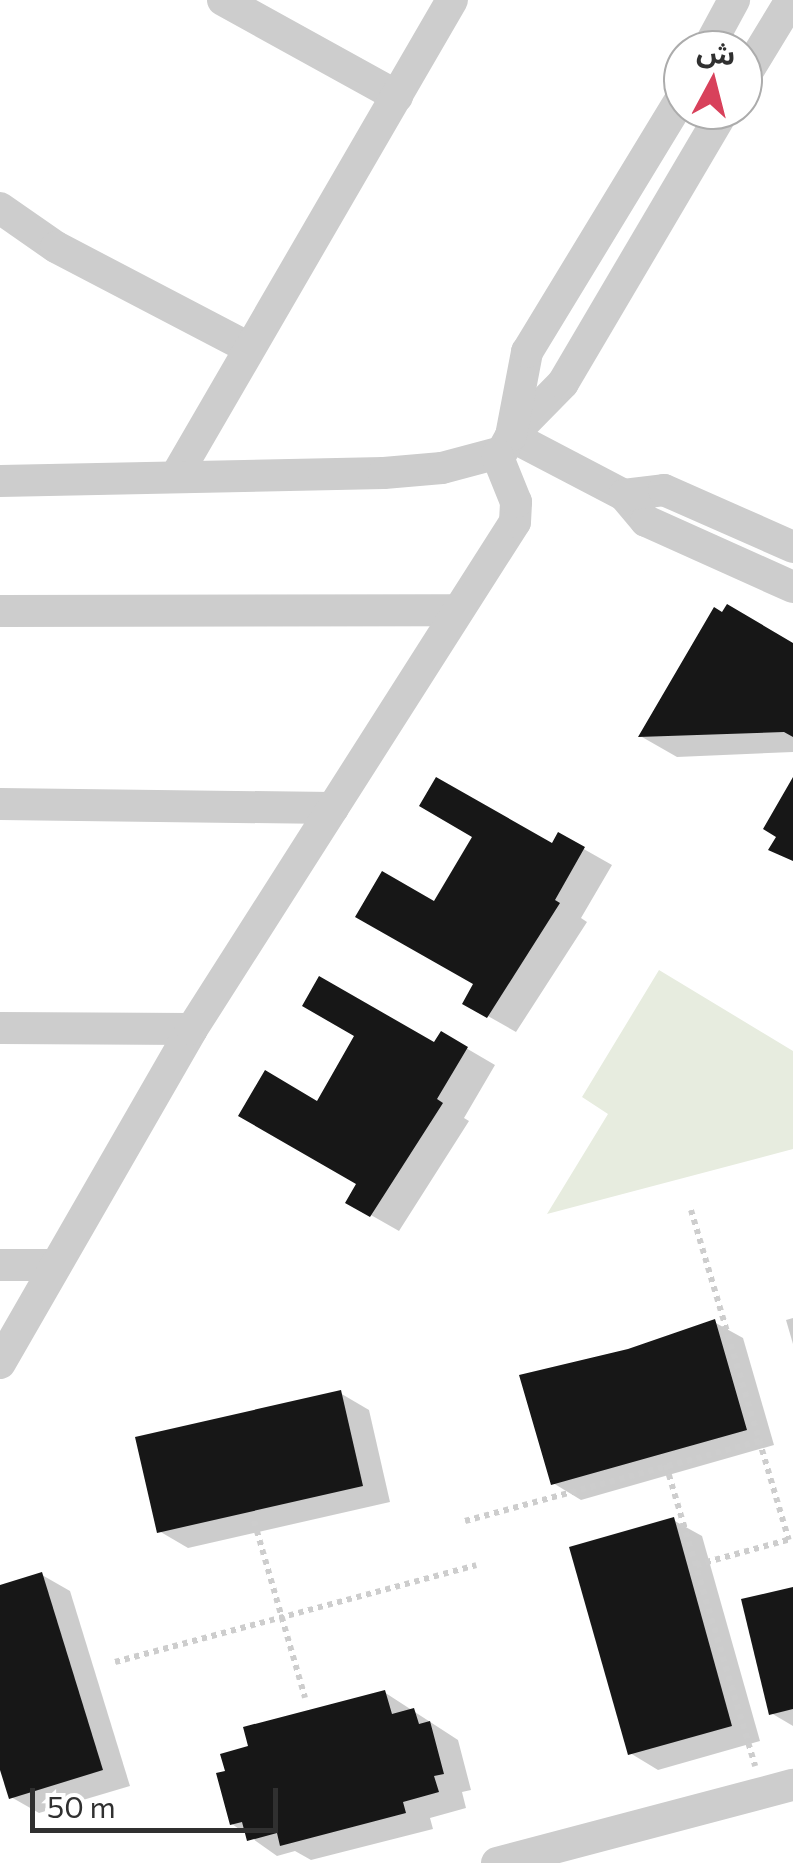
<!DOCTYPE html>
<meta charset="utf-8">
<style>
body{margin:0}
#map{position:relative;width:793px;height:1863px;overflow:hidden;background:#fff;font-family:Commissioner,"Noto Sans Arabic",sans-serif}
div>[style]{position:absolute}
.green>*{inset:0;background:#e7ecdf}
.shadow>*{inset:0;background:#0003}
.building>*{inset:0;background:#171717}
.path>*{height:6px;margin-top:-3px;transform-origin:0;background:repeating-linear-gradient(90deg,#cdcdcd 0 5px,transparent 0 10px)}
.minor>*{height:32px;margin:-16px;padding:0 16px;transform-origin:16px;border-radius:16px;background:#cdcdcd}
span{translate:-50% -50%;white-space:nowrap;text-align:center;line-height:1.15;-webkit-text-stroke:10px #fff;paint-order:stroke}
.north{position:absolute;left:663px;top:30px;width:100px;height:100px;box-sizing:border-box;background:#fff;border:2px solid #acacac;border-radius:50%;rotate:7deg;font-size:28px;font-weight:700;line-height:40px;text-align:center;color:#303030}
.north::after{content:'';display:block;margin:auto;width:35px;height:45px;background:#d8415b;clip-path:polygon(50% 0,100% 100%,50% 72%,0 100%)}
.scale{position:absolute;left:30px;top:1788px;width:248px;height:45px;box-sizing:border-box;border:5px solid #303030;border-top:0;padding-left:12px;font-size:30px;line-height:35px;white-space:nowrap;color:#303030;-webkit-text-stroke:8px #fff;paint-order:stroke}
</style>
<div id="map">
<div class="green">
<div style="clip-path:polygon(659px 970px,793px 1051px,793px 1149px,547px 1214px,608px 1114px,582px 1097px)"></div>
</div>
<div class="shadow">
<div style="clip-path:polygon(793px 645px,793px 752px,677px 757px,642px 737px)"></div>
<div style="clip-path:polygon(559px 835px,612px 865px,581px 918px,587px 922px,516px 1032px,465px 1003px,477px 984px,435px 905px,553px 846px)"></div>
<div style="clip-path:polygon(442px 1034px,495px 1065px,464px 1118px,469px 1121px,399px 1231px,348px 1202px,359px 1183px,318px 1104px,435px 1046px)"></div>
<div style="clip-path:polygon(793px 1318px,793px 1344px,786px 1320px)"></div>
<div style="clip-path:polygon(714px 1322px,743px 1338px,774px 1445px,581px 1500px,553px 1483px,629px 1351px)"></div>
<div style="clip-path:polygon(340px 1393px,369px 1410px,390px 1502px,188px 1548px,159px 1531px)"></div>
<div style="clip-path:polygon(673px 1520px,702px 1536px,760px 1741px,658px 1770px,630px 1753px)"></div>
<div style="clip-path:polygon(42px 1575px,70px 1591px,130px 1786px,39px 1813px,11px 1797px,0 1761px,0 1587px)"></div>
<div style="clip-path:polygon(793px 1590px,793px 1726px,771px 1713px)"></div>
<div style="clip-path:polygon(384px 1692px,458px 1740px,471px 1790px,462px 1792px,466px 1808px,430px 1818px,433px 1829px,311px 1860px,295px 1851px,277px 1856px,232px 1824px)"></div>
</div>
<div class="building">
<div style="clip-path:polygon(727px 604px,793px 643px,793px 737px,784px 732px,638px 737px,714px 607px,722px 612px)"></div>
<div style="clip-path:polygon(436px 777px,552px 843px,558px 832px,585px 847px,555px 900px,560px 903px,487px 1018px,462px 1004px,473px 984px,355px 917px,382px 871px,434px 901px,472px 837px,419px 806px)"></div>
<div style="clip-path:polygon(793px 777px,793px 861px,768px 850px,776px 837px,763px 829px)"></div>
<div style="clip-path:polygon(319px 976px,434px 1042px,441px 1031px,468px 1047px,437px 1099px,443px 1103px,370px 1217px,345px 1203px,356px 1184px,238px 1116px,265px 1070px,317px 1101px,354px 1036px,302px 1006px)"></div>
<div style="clip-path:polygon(715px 1319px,747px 1430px,551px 1485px,519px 1375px,628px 1349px)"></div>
<div style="clip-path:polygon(341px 1390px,363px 1486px,157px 1533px,135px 1437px)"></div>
<div style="clip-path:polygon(674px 1517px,732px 1726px,628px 1755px,569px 1547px)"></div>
<div style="clip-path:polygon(42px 1572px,103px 1770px,9px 1799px,0 1770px,0 1585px)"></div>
<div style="clip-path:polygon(793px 1587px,793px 1709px,769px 1715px,741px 1599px)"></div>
<div style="clip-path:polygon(385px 1690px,392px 1714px,414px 1708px,419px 1724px,430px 1721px,444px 1774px,434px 1776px,439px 1792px,403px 1802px,406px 1813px,280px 1846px,277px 1833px,247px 1841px,242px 1822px,230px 1825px,216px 1773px,225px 1771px,220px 1754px,248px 1746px,243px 1727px)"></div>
</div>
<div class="path">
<div style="left:691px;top:1210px;width:344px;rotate:73.5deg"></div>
<div style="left:666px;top:1465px;width:314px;rotate:73.5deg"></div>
<div style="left:254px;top:1521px;width:184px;rotate:73.9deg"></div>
<div style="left:465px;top:1521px;width:306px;rotate:-15.2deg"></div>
<div style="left:696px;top:1565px;width:98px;rotate:-15.3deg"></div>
<div style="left:115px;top:1662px;width:374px;rotate:-15deg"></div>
</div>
<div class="minor">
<div style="left:223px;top:0;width:199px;rotate:28.9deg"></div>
<div style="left:707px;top:50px;width:57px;rotate:-61.6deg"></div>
<div style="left:743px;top:79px;width:92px;rotate:-58.7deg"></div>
<div style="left:0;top:208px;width:68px;rotate:34.9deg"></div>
<div style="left:56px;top:247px;width:216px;rotate:27.6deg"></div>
<div style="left:511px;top:436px;width:74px;rotate:-45.5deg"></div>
<div style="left:563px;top:383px;width:317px;rotate:-59.5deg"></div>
<div style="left:511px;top:436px;width:127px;rotate:27.6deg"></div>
<div style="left:624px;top:495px;width:34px;rotate:50deg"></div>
<div style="left:646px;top:521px;width:161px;rotate:24.2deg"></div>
<div style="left:176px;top:476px;width:550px;rotate:-59.89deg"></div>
<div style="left:0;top:481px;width:384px;rotate:-1.2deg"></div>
<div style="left:384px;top:473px;width:58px;rotate:-4.9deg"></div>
<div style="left:442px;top:468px;width:62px;rotate:-14.9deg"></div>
<div style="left:502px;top:452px;width:18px;rotate:-61deg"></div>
<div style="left:511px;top:436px;width:86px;rotate:-79.2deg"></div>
<div style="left:527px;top:352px;width:301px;rotate:-58.7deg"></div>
<div style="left:624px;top:495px;width:40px;rotate:-7.1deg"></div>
<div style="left:664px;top:490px;width:141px;rotate:23.8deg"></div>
<div style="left:0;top:611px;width:457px;rotate:-0.1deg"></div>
<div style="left:0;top:804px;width:333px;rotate:0.7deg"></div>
<div style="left:0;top:1028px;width:192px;rotate:0.3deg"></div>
<div style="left:0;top:1265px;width:52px"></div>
<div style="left:0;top:1363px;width:385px;rotate:-60.1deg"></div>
<div style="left:192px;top:1029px;width:601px;rotate:-57.5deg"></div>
<div style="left:515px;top:522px;width:20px;rotate:-87deg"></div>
<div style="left:516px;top:502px;width:51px;rotate:-112deg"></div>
<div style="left:497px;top:1863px;width:306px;rotate:-14.8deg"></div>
</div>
<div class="north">ش</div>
<div class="scale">50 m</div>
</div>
